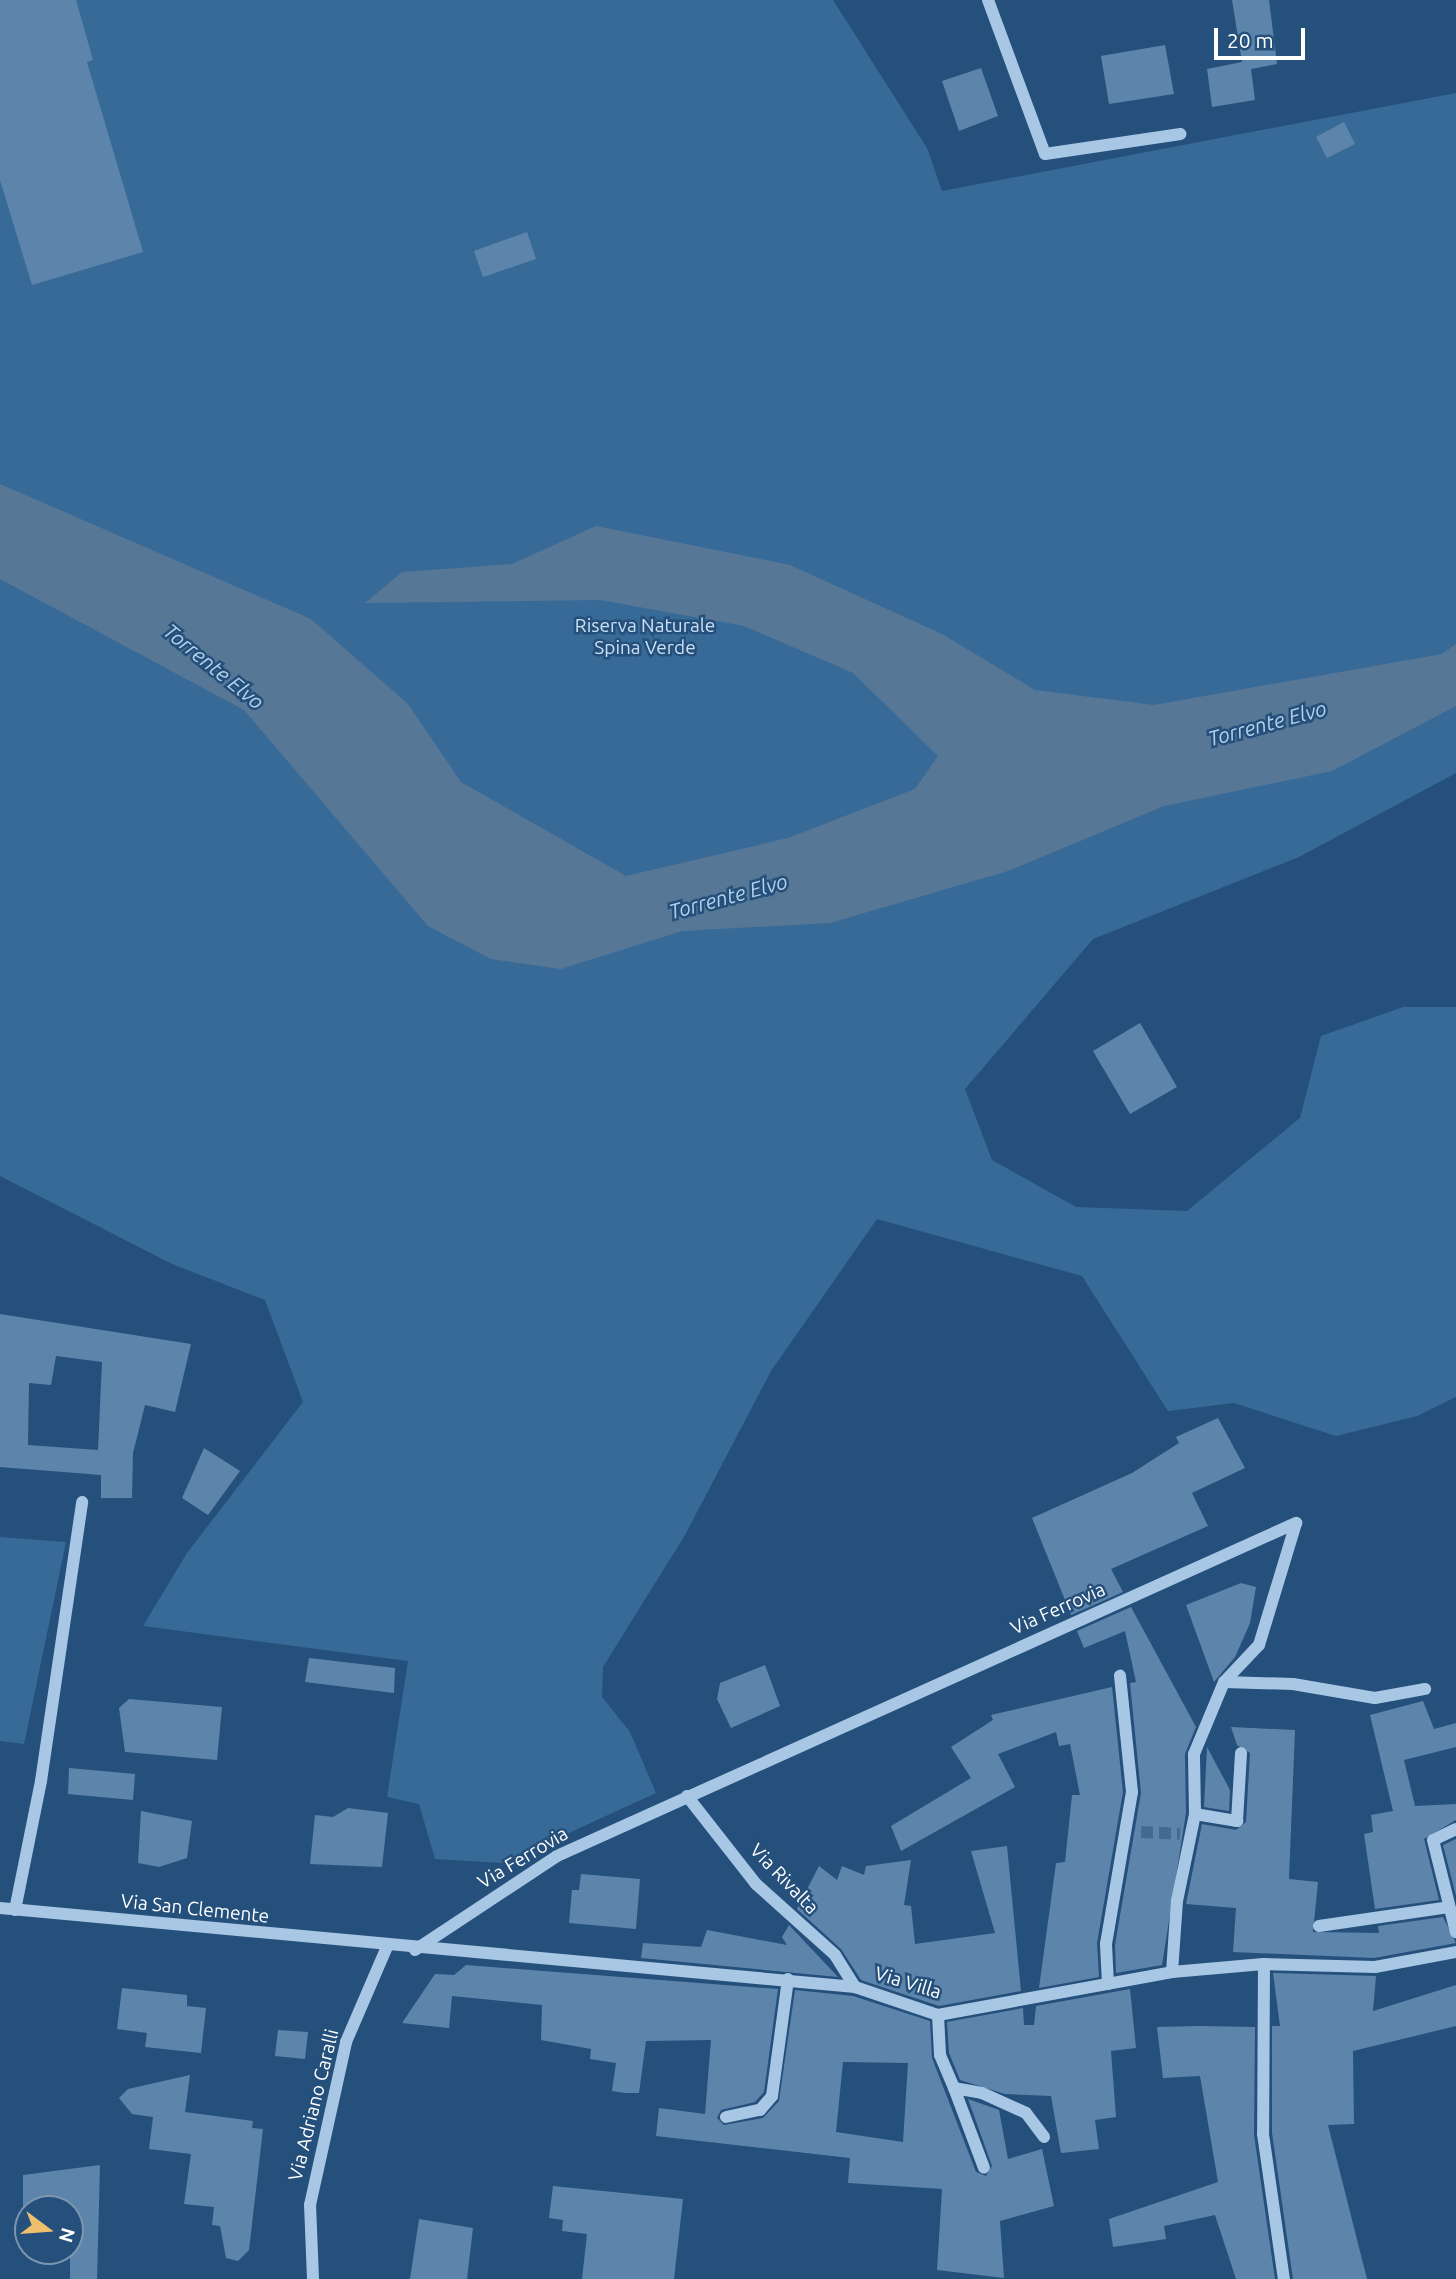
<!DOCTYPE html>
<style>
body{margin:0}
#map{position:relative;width:1456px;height:2279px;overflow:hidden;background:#25507b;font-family:Ubuntu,sans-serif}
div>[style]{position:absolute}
.green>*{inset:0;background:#386a98}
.water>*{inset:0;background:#577796}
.building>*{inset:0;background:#5d85ac}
.minor-tunnel>*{height:12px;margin-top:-6px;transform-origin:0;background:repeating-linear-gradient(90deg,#466a8f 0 12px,transparent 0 18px)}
.minor>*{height:12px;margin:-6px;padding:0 6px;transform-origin:6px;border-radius:6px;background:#a8c7e4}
span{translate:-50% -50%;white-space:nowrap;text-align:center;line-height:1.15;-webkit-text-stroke:5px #25507b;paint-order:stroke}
.park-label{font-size:19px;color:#cbe0f4}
.street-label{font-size:19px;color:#fff}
.water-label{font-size:21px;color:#b3d1ec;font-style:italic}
.north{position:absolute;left:14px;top:2195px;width:70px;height:70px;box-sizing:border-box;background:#25507b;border:2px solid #7c96b0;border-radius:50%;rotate:106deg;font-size:19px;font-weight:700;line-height:28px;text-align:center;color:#fff}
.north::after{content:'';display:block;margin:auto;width:24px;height:32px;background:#eec06d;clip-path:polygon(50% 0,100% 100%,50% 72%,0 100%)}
.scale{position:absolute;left:1214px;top:28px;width:91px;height:32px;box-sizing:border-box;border:4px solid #fff;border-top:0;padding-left:9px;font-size:21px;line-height:24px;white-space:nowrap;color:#fff;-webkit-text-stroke:5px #25507b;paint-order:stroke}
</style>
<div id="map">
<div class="green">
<div style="clip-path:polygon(0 0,833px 0,927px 148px,942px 191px,1456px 93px,1456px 773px,1299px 857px,1093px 939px,965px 1089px,992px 1160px,1076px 1207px,1187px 1211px,1300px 1118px,1321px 1036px,1403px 1007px,1456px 1007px,1456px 1397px,1417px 1416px,1336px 1436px,1234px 1403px,1168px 1411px,1082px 1276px,877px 1219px,771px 1371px,685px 1535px,603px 1667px,602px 1697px,630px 1732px,656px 1793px,503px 1863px,435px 1859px,419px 1804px,387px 1797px,408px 1661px,143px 1626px,187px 1553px,303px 1402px,265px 1300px,172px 1264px,0 1176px)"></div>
<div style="clip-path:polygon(0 1537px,66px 1542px,24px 1744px,0 1741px)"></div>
</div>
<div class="water">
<div style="clip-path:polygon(0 484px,311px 619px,408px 704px,461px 782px,626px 876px,788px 838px,915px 789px,938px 756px,853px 673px,744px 626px,600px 600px,365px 603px,402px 572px,512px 564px,596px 526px,790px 565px,942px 634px,1035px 690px,1154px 705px,1442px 654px,1456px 644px,1456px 706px,1332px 771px,1164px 806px,1008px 871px,830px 923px,682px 931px,561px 969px,491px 959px,428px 926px,244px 710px,0 579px)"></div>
</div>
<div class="building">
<div style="clip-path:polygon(0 0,76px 0,93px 60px,87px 62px,143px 252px,32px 285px,0 180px)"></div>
<div style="clip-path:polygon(1232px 0,1269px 0,1277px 64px,1251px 69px,1255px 100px,1212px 107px,1207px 69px,1242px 62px)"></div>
<div style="clip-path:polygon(1165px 45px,1174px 94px,1109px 104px,1101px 56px)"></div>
<div style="clip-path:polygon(981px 68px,998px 116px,959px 131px,942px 81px)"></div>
<div style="clip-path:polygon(1344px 122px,1355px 144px,1327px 158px,1316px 137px)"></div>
<div style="clip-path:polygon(527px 232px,536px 259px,483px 277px,474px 251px)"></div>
<div style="clip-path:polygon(1140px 1023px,1177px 1087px,1130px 1114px,1093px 1051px)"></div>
<div style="clip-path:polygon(evenodd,0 1314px,191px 1344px,175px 1412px,145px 1405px,133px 1453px,132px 1498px,101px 1498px,101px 1475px,0 1467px,0 1314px,56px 1356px,102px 1362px,98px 1450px,28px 1445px,29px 1383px,51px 1385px,56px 1356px)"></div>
<div style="clip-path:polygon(1218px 1418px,1245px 1468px,1192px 1493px,1208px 1526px,1111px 1569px,1123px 1592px,1071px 1615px,1032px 1518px,1132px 1473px,1179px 1443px,1176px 1437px)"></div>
<div style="clip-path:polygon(204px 1448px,240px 1471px,208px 1515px,182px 1498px)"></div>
<div style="clip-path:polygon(1241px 1583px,1256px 1587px,1250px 1623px,1235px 1657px,1214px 1682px,1186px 1605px)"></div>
<div style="clip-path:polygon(1131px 1607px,1196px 1727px,1185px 1754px,1186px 1813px,1162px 1965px,1116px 1973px,1115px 1945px,1141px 1793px,1130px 1683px,1136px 1682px,1125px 1631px,1084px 1648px,1077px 1631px)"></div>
<div style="clip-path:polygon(309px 1658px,395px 1668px,394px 1693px,305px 1682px)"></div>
<div style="clip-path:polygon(765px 1665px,780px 1706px,731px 1728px,717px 1699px,720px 1683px)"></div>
<div style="clip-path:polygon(1112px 1687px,1123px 1792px,1097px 1943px,1099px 1977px,1039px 1988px,1056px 1863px,1065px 1862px,1072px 1795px,1080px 1795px,1070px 1744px,1059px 1746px,1056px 1732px,998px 1754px,1015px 1787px,901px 1851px,891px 1826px,971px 1778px,951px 1747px,993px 1720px,991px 1715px)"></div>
<div style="clip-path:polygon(129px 1699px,222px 1707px,217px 1760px,125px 1752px,119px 1708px)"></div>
<div style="clip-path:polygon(1423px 1701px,1434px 1729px,1456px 1723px,1456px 1747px,1404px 1760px,1415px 1806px,1456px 1804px,1456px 1820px,1424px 1839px,1439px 1900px,1375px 1909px,1364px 1834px,1373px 1832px,1371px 1815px,1393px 1811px,1370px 1715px)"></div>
<div style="clip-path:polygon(1231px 1727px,1295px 1730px,1289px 1879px,1318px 1882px,1313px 1932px,1379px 1933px,1378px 1926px,1443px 1917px,1456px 1943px,1374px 1958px,1233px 1952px,1236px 1908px,1186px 1904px,1202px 1824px,1236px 1830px,1246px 1822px,1250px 1753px,1237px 1745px)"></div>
<div style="clip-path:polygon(1207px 1747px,1230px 1790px,1229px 1811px,1204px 1807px)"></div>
<div style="clip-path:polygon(69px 1768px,135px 1774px,133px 1800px,68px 1794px)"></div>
<div style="clip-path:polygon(348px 1808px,388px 1813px,382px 1867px,310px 1864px,315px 1815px,333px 1817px)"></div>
<div style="clip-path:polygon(141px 1811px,192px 1821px,187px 1858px,159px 1867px,138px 1863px)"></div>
<div style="clip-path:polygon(1456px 1839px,1456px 1896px,1443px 1845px)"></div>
<div style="clip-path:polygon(1007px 1846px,1021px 1991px,939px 2006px,861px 1980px,841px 1949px,797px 1909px,819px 1866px,837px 1880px,842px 1866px,864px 1875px,866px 1866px,911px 1860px,904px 1905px,911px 1906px,915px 1944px,995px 1933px,971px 1851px)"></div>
<div style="clip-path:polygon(581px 1874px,640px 1879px,636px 1929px,569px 1923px,572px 1890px,579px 1890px)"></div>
<div style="clip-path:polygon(789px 1925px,838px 1977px,641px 1958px,643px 1943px,701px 1947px,707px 1930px,787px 1945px,782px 1937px)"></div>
<div style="clip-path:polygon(evenodd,466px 1965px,778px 1989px,764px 2092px,755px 2102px,721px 2110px,717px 2118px,724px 2125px,763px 2118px,779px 2101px,795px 1990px,853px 1996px,930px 2021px,932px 2058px,976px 2172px,986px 2176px,992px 2166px,968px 2099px,999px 2110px,1008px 2159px,1042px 2149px,1054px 2206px,1000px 2221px,1004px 2278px,937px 2270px,942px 2189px,848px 2183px,850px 2158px,656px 2136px,659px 2108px,705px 2114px,711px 2040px,646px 2041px,639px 2093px,625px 2093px,612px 2091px,616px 2063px,590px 2059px,591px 2049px,541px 2040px,542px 2005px,452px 1996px,449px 2028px,402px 2023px,435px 1974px,454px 1975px,466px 1965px,843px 2062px,908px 2063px,903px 2142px,836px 2132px,843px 2062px)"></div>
<div style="clip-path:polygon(1273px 1973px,1376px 1976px,1373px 2011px,1456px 1985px,1456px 2026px,1353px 2051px,1354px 2124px,1328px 2125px,1367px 2279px,1293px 2279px,1272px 2133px,1272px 2026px,1280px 2026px)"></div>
<div style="clip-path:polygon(122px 1988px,187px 1995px,187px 2006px,206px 2008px,201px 2053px,145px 2047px,147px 2033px,117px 2029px)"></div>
<div style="clip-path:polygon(1130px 1989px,1136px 2048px,1111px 2051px,1116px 2117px,1095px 2120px,1099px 2149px,1061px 2153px,1051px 2096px,1005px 2094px,960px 2080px,949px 2053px,947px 2022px,1023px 2008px,1024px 2025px,1034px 2025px,1036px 2006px)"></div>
<div style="clip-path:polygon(1199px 2026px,1255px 2027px,1254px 2135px,1275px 2279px,1236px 2279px,1215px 2215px,1164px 2226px,1166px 2239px,1113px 2247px,1109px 2219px,1218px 2182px,1200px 2076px,1163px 2078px,1157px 2027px)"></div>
<div style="clip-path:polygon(278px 2030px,308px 2032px,305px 2059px,275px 2056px)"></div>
<div style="clip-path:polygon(190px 2075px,185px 2112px,253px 2121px,252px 2128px,263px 2129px,249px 2250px,238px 2261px,226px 2258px,220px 2226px,212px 2225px,214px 2207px,184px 2204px,191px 2154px,149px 2149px,153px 2117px,132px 2114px,119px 2098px,128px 2089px)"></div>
<div style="clip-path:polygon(100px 2165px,97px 2279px,70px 2279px,70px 2209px,28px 2209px,23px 2223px,23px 2175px)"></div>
<div style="clip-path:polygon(553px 2186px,683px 2199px,674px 2279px,582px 2279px,587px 2234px,562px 2231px,563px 2220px,549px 2218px)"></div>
<div style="clip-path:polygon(419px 2219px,473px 2228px,467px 2279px,410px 2279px)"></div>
</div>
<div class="minor-tunnel">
<div style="left:1141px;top:1832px;width:39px;rotate:3deg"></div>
</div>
<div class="minor">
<div style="left:988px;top:0;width:164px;rotate:69.7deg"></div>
<div style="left:1045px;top:154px;width:137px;rotate:-8.4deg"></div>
<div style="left:1224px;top:1682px;width:69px;rotate:1.7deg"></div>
<div style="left:1293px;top:1684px;width:83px;rotate:9.7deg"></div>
<div style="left:1375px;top:1698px;width:51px;rotate:-10.2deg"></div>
<div style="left:687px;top:1796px;width:112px;rotate:51.9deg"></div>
<div style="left:756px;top:1884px;width:106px;rotate:41.9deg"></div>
<div style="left:835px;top:1955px;width:38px;rotate:58deg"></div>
<div style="left:1195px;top:1814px;width:43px;rotate:9.5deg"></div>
<div style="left:1237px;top:1821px;width:68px;rotate:-86.6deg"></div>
<div style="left:1456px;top:1829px;width:25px;rotate:154deg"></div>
<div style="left:1433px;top:1840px;width:95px;rotate:76deg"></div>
<div style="left:0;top:1908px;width:859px;rotate:5.28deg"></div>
<div style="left:855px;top:1987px;width:88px;rotate:18.6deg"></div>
<div style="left:938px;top:2015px;width:238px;rotate:-10.4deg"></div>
<div style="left:1172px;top:1972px;width:92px;rotate:-5deg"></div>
<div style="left:1264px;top:1964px;width:111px;rotate:1.5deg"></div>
<div style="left:1375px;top:1967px;width:82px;rotate:-10.5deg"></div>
<div style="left:15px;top:1910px;width:132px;rotate:-78.6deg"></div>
<div style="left:41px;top:1781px;width:282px;rotate:-81.6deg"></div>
<div style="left:1319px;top:1926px;width:131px;rotate:-8.3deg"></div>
<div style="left:415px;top:1950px;width:170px;rotate:-33.5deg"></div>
<div style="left:557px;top:1856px;width:811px;rotate:-24.26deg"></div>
<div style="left:1264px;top:1964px;width:170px;rotate:90.3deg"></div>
<div style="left:1263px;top:2134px;width:147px;rotate:81.8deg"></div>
<div style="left:1172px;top:1972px;width:71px;rotate:-86deg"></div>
<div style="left:1177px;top:1901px;width:89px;rotate:-78.3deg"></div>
<div style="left:1195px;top:1814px;width:60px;rotate:-91deg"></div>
<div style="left:1194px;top:1754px;width:78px;rotate:-67.4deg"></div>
<div style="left:1224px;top:1682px;width:51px;rotate:-46.6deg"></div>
<div style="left:1259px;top:1645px;width:127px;rotate:-73.1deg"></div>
<div style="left:1108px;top:1984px;width:40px;rotate:-92.9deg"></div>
<div style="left:1106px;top:1944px;width:154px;rotate:-80.3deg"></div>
<div style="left:1132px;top:1792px;width:117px;rotate:-95.9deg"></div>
<div style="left:938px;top:2015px;width:40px;rotate:87.1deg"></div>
<div style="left:940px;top:2055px;width:36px;rotate:67deg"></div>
<div style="left:954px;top:2088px;width:28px;rotate:10deg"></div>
<div style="left:982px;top:2093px;width:48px;rotate:24.4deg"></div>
<div style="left:1026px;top:2113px;width:30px;rotate:53deg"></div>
<div style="left:954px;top:2088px;width:85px;rotate:69.4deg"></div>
<div style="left:726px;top:2117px;width:35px;rotate:-12deg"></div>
<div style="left:760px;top:2110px;width:18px;rotate:-49deg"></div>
<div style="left:772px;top:2096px;width:118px;rotate:-82.2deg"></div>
<div style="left:313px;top:2279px;width:74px;rotate:-92.3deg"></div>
<div style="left:310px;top:2205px;width:167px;rotate:-77.5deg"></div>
<div style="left:346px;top:2042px;width:103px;rotate:-66.7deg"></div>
</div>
<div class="park-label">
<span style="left:645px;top:637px">Riserva Naturale<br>Spina Verde</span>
</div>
<div class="street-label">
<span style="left:1058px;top:1609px;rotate:-24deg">Via Ferrovia</span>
<span style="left:523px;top:1858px;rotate:-31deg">Via Ferrovia</span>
<span style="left:784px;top:1879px;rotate:46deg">Via Rivalta</span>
<span style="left:195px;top:1909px;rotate:6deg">Via San Clemente</span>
<span style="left:908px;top:1983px;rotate:17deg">Via Villa</span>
<span style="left:314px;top:2105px;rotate:-76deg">Via Adriano Caralli</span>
</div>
<div class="water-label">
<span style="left:214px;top:666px;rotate:39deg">Torrente Elvo</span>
<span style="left:1267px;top:723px;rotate:-15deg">Torrente Elvo</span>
<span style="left:728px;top:896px;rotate:-15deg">Torrente Elvo</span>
</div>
<div class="north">N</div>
<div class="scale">20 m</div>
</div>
